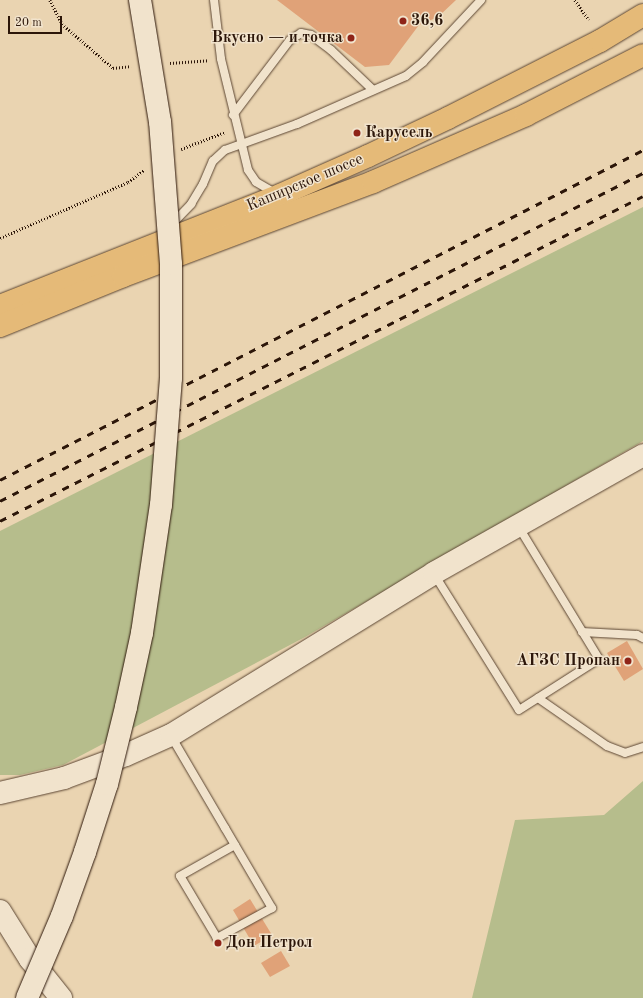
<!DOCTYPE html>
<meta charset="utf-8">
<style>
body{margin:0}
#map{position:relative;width:643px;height:998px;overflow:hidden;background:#ead4b1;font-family:"Old Standard TT",serif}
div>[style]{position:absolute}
.green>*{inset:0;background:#b6bd8c}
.building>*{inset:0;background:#e0a278}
.path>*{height:2.5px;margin-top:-1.25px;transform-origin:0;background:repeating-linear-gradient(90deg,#2c1609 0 1px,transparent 0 3px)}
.roads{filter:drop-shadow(0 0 1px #5c4633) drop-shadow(0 0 1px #5c4633)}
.lane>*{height:8px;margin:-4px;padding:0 4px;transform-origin:4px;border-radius:4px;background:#f1e3cc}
.secondary>*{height:22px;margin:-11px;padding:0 11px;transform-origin:11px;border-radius:11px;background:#f1e3cc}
.primary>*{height:22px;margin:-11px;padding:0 11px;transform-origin:11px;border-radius:11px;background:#e5ba78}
.rail>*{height:3px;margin-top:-1.5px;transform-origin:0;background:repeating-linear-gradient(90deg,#2c1609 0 7px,transparent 0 14px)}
.bridges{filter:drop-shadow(0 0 1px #2c1609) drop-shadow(0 0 1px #2c1609)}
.secondary-bridge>*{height:22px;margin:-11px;padding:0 11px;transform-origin:11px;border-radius:11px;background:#f1e3cc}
.dots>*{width:11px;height:11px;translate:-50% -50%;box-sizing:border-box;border:2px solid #f1e3cc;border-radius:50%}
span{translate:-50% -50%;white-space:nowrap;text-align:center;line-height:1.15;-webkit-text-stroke:3px #f1e3cc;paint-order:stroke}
.poi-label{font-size:16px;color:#2c1609;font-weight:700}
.left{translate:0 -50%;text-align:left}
.right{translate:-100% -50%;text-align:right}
.street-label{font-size:16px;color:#2c1609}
.scale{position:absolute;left:8px;top:16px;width:54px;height:18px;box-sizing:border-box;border:2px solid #2c1609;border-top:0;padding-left:5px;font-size:12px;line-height:14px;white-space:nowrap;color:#2c1609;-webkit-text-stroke:3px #f1e3cc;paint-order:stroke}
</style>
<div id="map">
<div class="green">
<div style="clip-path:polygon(643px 207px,643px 441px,305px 637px,63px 765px,20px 775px,0 775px,0 531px)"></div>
<div style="clip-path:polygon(643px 781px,643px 998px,472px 998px,515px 820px,604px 815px)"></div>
</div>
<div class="building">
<div style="clip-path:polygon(277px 0,456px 0,438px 17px,419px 25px,389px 65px,365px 67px)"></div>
<div style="clip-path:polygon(627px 641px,643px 669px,624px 681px,607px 653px)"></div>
<div style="clip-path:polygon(250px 899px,272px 935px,254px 946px,233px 910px)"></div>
<div style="clip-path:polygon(281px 951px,290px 966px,270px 977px,261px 963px)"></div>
</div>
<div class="path">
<div style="left:50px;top:0;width:27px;rotate:63deg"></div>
<div style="left:62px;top:24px;width:67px;rotate:40.8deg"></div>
<div style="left:113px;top:68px;width:18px;rotate:-6deg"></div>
<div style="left:575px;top:0;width:24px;rotate:55deg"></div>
<div style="left:170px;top:63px;width:39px;rotate:-4deg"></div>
<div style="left:181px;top:149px;width:47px;rotate:-21.1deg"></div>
<div style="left:0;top:238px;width:140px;rotate:-23.6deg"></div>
<div style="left:128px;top:182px;width:20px;rotate:-37deg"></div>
</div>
<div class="roads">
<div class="lane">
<div style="left:214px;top:0;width:59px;rotate:83.2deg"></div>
<div style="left:221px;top:59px;width:114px;rotate:76.3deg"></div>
<div style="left:248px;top:170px;width:14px;rotate:56deg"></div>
<div style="left:256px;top:182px;width:22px;rotate:30deg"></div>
<div style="left:233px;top:115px;width:94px;rotate:-52.8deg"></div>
<div style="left:290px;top:40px;width:13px;rotate:-32deg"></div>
<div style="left:301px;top:33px;width:10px;rotate:11deg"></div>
<div style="left:311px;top:35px;width:25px;rotate:37deg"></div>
<div style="left:331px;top:50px;width:58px;rotate:43.6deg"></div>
<div style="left:172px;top:224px;width:28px;rotate:-46deg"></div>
<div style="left:191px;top:204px;width:23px;rotate:-59deg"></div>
<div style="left:203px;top:184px;width:25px;rotate:-67deg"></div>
<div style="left:213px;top:161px;width:16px;rotate:-43deg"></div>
<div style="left:225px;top:150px;width:77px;rotate:-19.9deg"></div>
<div style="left:297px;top:124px;width:119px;rotate:-23.8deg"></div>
<div style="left:406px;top:76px;width:22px;rotate:-39deg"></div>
<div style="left:423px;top:62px;width:85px;rotate:-46.9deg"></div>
<div style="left:434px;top:574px;width:160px;rotate:58deg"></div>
<div style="left:519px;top:710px;width:95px;rotate:-32.5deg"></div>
<div style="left:599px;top:659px;width:156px;rotate:-121.3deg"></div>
<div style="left:582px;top:632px;width:55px;rotate:3.1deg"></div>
<div style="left:637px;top:635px;width:7px;rotate:27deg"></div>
<div style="left:538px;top:698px;width:84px;rotate:34.8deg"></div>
<div style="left:607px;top:746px;width:19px;rotate:21deg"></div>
<div style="left:625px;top:753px;width:19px;rotate:-18deg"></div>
<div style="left:171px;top:736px;width:107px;rotate:59.6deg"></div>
<div style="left:225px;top:828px;width:93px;rotate:59.6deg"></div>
<div style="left:272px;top:908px;width:63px;rotate:151.4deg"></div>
<div style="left:217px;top:938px;width:72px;rotate:-120.8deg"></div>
<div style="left:180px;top:876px;width:63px;rotate:-29.4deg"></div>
</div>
<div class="secondary">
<div style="left:0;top:793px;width:66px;rotate:-13.2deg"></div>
<div style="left:64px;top:778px;width:66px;rotate:-20.4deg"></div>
<div style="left:126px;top:755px;width:49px;rotate:-24deg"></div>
<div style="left:171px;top:735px;width:309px;rotate:-31.6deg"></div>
<div style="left:434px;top:573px;width:240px;rotate:-29.4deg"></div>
<div style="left:0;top:911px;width:57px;rotate:58deg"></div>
<div style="left:30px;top:959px;width:50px;rotate:51.5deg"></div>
</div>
<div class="primary">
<div style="left:0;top:306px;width:301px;rotate:-21.6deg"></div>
<div style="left:280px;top:195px;width:96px;rotate:-23.9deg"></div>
<div style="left:368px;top:156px;width:89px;rotate:-25.4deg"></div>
<div style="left:448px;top:118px;width:170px;rotate:-26.9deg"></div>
<div style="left:600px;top:41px;width:50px;rotate:-31.2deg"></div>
<div style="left:0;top:326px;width:133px;rotate:-22.1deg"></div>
<div style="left:123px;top:276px;width:267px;rotate:-20.6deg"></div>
<div style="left:373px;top:182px;width:167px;rotate:-23.6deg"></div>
<div style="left:526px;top:115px;width:131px;rotate:-27.1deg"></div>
</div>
</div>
<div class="rail">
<div style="left:0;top:480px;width:723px;rotate:-27.17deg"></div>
<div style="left:0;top:501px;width:722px;rotate:-27.03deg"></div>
<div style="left:0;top:521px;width:720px;rotate:-26.81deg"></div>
</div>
<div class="bridges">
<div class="secondary-bridge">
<div style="left:27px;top:998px;width:89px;rotate:-66.9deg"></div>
<div style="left:62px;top:916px;width:68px;rotate:-70.2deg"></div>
<div style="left:85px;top:852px;width:71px;rotate:-72.1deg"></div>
<div style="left:107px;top:784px;width:79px;rotate:-76.1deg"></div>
<div style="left:126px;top:707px;width:76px;rotate:-77.8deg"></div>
<div style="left:142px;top:633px;width:129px;rotate:-81.6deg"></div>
<div style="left:161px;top:505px;width:127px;rotate:-85.5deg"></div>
<div style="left:171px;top:378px;width:114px;rotate:-90deg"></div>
<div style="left:171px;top:264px;width:142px;rotate:-94.4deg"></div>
<div style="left:160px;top:122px;width:124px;rotate:-99.3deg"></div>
</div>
</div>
<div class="dots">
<div style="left:403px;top:21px;background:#8f2418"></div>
<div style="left:351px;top:38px;background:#8f2418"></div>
<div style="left:357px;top:133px;background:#8f2418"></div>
<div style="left:628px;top:661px;background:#8f2418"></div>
<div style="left:218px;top:943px;background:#8f2418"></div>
</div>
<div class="poi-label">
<span class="left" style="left:411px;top:21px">36,6</span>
<span class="right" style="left:343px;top:38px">Вкусно — и точка</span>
<span class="left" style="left:365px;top:133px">Карусель</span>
<span class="right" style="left:620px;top:661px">АГЗС Пропан</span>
<span class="left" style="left:226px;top:943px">Дон Петрол</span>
</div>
<div class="street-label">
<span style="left:305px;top:183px;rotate:-23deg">Каширское шоссе</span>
</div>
<div class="scale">20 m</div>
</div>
